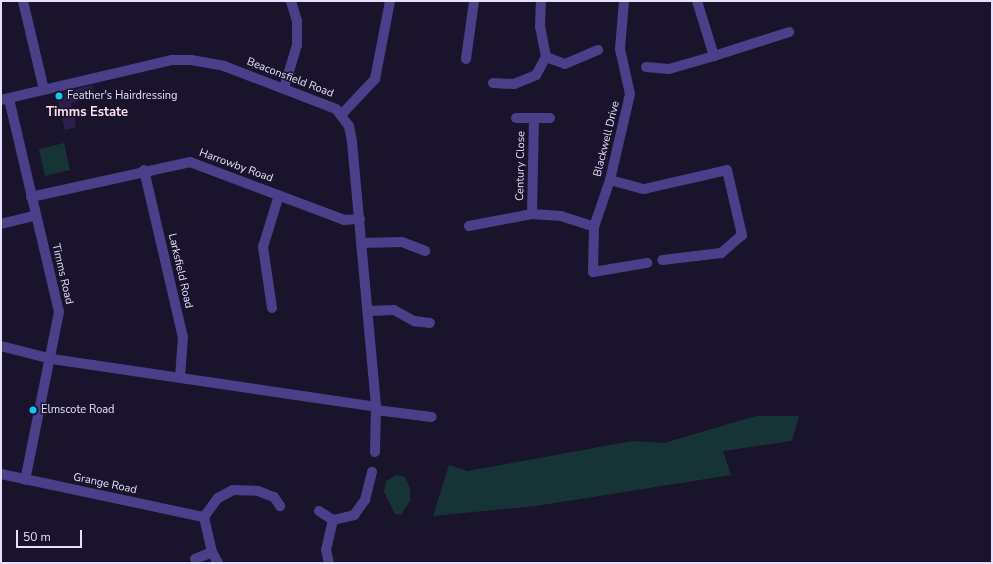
<!DOCTYPE html>
<style>
body{margin:0}
#map{position:relative;width:993px;height:564px;overflow:hidden;background:#1a132c;font-family:"Nunito Sans",sans-serif}
div>[style]{position:absolute}
.green>*{inset:0;background:#163436}
.building>*{inset:0;background:#2d1f4d}
.minor>*{height:10px;margin:-5px;padding:0 5px;transform-origin:5px;border-radius:5px;background:#4a4089}
.dots>*{width:11px;height:11px;translate:-50% -50%;box-sizing:border-box;border:2px solid #1a132c;border-radius:50%}
span{translate:-50% -50%;white-space:nowrap;text-align:center;line-height:1.15;-webkit-text-stroke:3px #1a132c;paint-order:stroke}
.street-label{font-size:11px;color:#e6dffe}
.poi-label{font-size:11px;color:#e6dffe}
.left{translate:0 -50%;text-align:left}
.quarter-label{font-size:13px;color:#fee1f0;font-weight:700}
.frame{position:absolute;inset:0;border:2px solid #e6dffe;pointer-events:none}
.scale{position:absolute;left:16px;top:530px;width:66px;height:18px;box-sizing:border-box;border:2px solid #e6dffe;border-top:0;padding-left:5px;font-size:12px;line-height:14px;white-space:nowrap;color:#e6dffe;-webkit-text-stroke:3px #1a132c;paint-order:stroke}
</style>
<div id="map">
<div class="green">
<div style="clip-path:polygon(64px 143px,70px 170px,45px 176px,39px 149px)"></div>
<div style="clip-path:polygon(756px 416px,799px 416px,792px 441px,723px 451px,731px 475px,536px 506px,433px 516px,449px 465px,468px 471px,632px 441px,664px 443px)"></div>
<div style="clip-path:polygon(396px 475px,405px 477px,410px 488px,410px 501px,401px 515px,395px 514px,384px 492px,386px 481px)"></div>
</div>
<div class="building">
<div style="clip-path:polygon(92px 85px,95px 97px,71px 103px,76px 127px,65px 130px,56px 94px)"></div>
</div>
<div class="minor">
<div style="left:23px;top:1px;width:91px;rotate:76.7deg"></div>
<div style="left:624px;top:1px;width:48px;rotate:94.8deg"></div>
<div style="left:620px;top:49px;width:46px;rotate:77.5deg"></div>
<div style="left:630px;top:94px;width:88px;rotate:103.1deg"></div>
<div style="left:610px;top:180px;width:50px;rotate:108.8deg"></div>
<div style="left:594px;top:227px;width:45px;rotate:91.3deg"></div>
<div style="left:593px;top:272px;width:55px;rotate:-9.5deg"></div>
<div style="left:714px;top:56px;width:79px;rotate:-17.7deg"></div>
<div style="left:546px;top:57px;width:20px;rotate:20deg"></div>
<div style="left:565px;top:64px;width:36px;rotate:-23deg"></div>
<div style="left:466px;top:59px;width:59px;rotate:-82.1deg"></div>
<div style="left:646px;top:67px;width:23px;rotate:5deg"></div>
<div style="left:669px;top:69px;width:47px;rotate:-16.1deg"></div>
<div style="left:714px;top:56px;width:58px;rotate:-107.2deg"></div>
<div style="left:493px;top:83px;width:21px;rotate:3deg"></div>
<div style="left:514px;top:84px;width:24px;rotate:-22deg"></div>
<div style="left:536px;top:75px;width:21px;rotate:-61deg"></div>
<div style="left:546px;top:57px;width:31px;rotate:-101deg"></div>
<div style="left:540px;top:27px;width:26px;rotate:-88deg"></div>
<div style="left:284px;top:88px;width:45px;rotate:-73.2deg"></div>
<div style="left:297px;top:45px;width:24px;rotate:-90deg"></div>
<div style="left:297px;top:21px;width:21px;rotate:-107deg"></div>
<div style="left:9px;top:99px;width:219px;rotate:76.8deg"></div>
<div style="left:59px;top:312px;width:171px;rotate:101.4deg"></div>
<div style="left:1px;top:100px;width:176px;rotate:-13.2deg"></div>
<div style="left:172px;top:60px;width:19px"></div>
<div style="left:191px;top:60px;width:34px;rotate:10deg"></div>
<div style="left:224px;top:66px;width:120px;rotate:21deg"></div>
<div style="left:336px;top:109px;width:21px;rotate:53deg"></div>
<div style="left:349px;top:126px;width:16px;rotate:79deg"></div>
<div style="left:352px;top:142px;width:266px;rotate:84.8deg"></div>
<div style="left:376px;top:407px;width:45px;rotate:91.3deg"></div>
<div style="left:341px;top:115px;width:50px;rotate:-46.6deg"></div>
<div style="left:375px;top:79px;width:79px;rotate:-79.1deg"></div>
<div style="left:516px;top:118px;width:34px"></div>
<div style="left:144px;top:170px;width:171px;rotate:76.9deg"></div>
<div style="left:183px;top:337px;width:41px;rotate:94.2deg"></div>
<div style="left:610px;top:180px;width:35px;rotate:15deg"></div>
<div style="left:644px;top:189px;width:85px;rotate:-12.9deg"></div>
<div style="left:727px;top:170px;width:67px;rotate:77deg"></div>
<div style="left:742px;top:235px;width:28px;rotate:139deg"></div>
<div style="left:721px;top:253px;width:59px;rotate:173.2deg"></div>
<div style="left:31px;top:197px;width:163px;rotate:-12.4deg"></div>
<div style="left:190px;top:162px;width:165px;rotate:20.6deg"></div>
<div style="left:344px;top:220px;width:16px;rotate:-4deg"></div>
<div style="left:532px;top:214px;width:95px;rotate:-88.8deg"></div>
<div style="left:1px;top:224px;width:36px;rotate:-14deg"></div>
<div style="left:469px;top:226px;width:64px;rotate:-10.8deg"></div>
<div style="left:532px;top:214px;width:29px;rotate:4deg"></div>
<div style="left:561px;top:216px;width:35px;rotate:18deg"></div>
<div style="left:361px;top:243px;width:41px;rotate:-1.4deg"></div>
<div style="left:402px;top:242px;width:25px;rotate:21deg"></div>
<div style="left:272px;top:308px;width:62px;rotate:-98.4deg"></div>
<div style="left:263px;top:247px;width:54px;rotate:-72.9deg"></div>
<div style="left:368px;top:311px;width:26px;rotate:-2deg"></div>
<div style="left:394px;top:310px;width:23px;rotate:29deg"></div>
<div style="left:414px;top:321px;width:16px;rotate:7deg"></div>
<div style="left:1px;top:346px;width:53px;rotate:14.3deg"></div>
<div style="left:52px;top:359px;width:328px;rotate:8.4deg"></div>
<div style="left:376px;top:410px;width:56px;rotate:7.1deg"></div>
<div style="left:1px;top:474px;width:208px;rotate:12deg"></div>
<div style="left:319px;top:511px;width:17px;rotate:33deg"></div>
<div style="left:333px;top:520px;width:22px;rotate:-13deg"></div>
<div style="left:354px;top:515px;width:19px;rotate:-54deg"></div>
<div style="left:365px;top:500px;width:29px;rotate:-76deg"></div>
<div style="left:195px;top:559px;width:18px;rotate:-22deg"></div>
<div style="left:218px;top:563px;width:13px;rotate:-119deg"></div>
<div style="left:212px;top:552px;width:36px;rotate:-103deg"></div>
<div style="left:204px;top:517px;width:24px;rotate:-54deg"></div>
<div style="left:218px;top:498px;width:17px;rotate:-28deg"></div>
<div style="left:233px;top:490px;width:25px;rotate:2deg"></div>
<div style="left:258px;top:491px;width:17px;rotate:21deg"></div>
<div style="left:274px;top:497px;width:11px;rotate:56deg"></div>
<div style="left:329px;top:563px;width:13px;rotate:-103deg"></div>
<div style="left:326px;top:550px;width:31px;rotate:-77deg"></div>
</div>
<div class="dots">
<div style="left:59px;top:96px;background:#12c8f7"></div>
<div style="left:33px;top:410px;background:#12c8f7"></div>
</div>
<div class="street-label">
<span style="left:290px;top:78px;rotate:21deg">Beaconsfield Road</span>
<span style="left:607px;top:139px;rotate:-76deg">Blackwell Drive</span>
<span style="left:236px;top:166px;rotate:20deg">Harrowby Road</span>
<span style="left:521px;top:166px;rotate:-89deg">Century Close</span>
<span style="left:180px;top:271px;rotate:77deg">Larksfield Road</span>
<span style="left:62px;top:274px;rotate:77deg">Timms Road</span>
<span style="left:105px;top:484px;rotate:12deg">Grange Road</span>
</div>
<div class="poi-label">
<span class="left" style="left:67px;top:96px">Feather's Hairdressing</span>
<span class="left" style="left:41px;top:410px">Elmscote Road</span>
</div>
<div class="quarter-label">
<span style="left:87px;top:112px">Timms Estate</span>
</div>
<div class="frame"></div>
<div class="scale">50 m</div>
</div>
